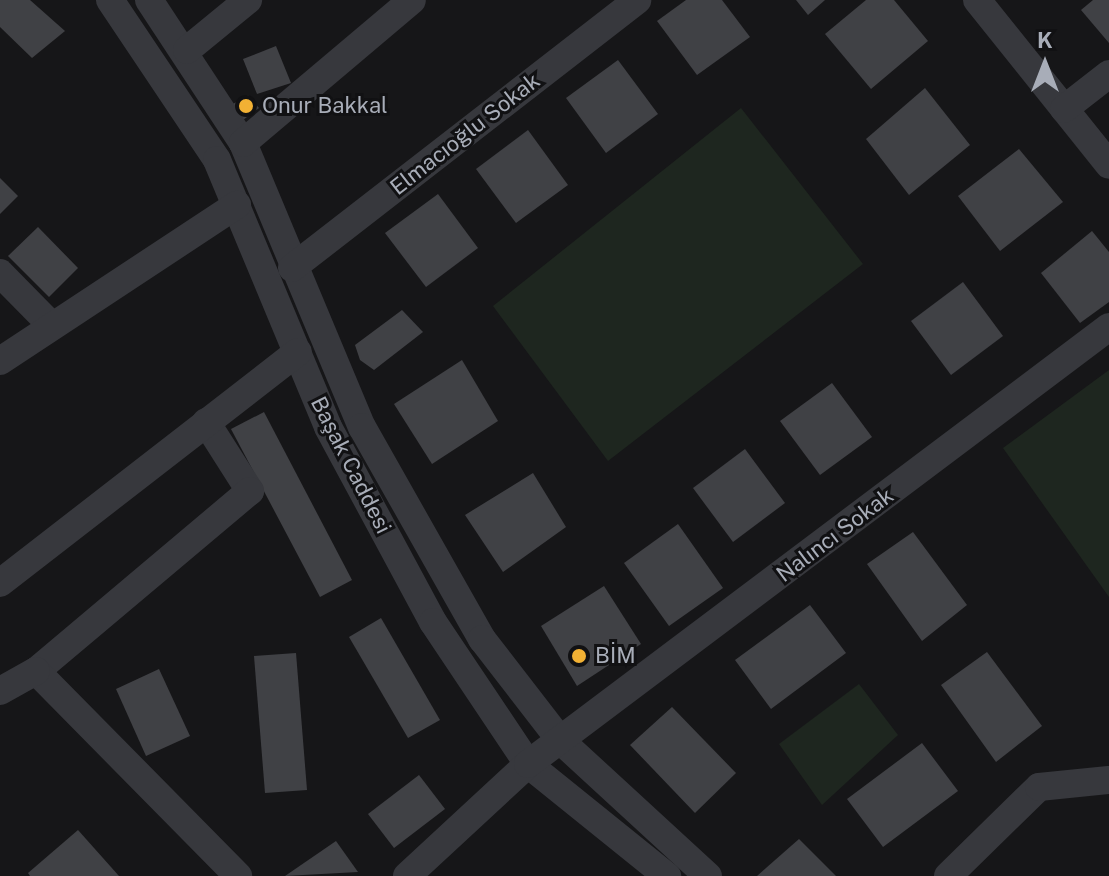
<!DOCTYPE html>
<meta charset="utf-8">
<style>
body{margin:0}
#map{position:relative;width:1109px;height:876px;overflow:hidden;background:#161618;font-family:"Public Sans",sans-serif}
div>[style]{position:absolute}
.green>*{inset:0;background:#1e261f}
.building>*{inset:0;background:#404145}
.minor>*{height:28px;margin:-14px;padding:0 14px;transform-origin:14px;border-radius:14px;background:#37383d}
.dots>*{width:22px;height:22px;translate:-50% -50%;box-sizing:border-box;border:4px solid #111113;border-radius:50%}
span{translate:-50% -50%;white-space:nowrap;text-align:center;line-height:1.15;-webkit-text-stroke:6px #111113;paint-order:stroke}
.poi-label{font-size:22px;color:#a8adb8}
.left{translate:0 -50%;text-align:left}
.street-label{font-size:22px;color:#a8adb8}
.north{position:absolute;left:1005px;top:24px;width:80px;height:80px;-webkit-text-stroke:6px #111113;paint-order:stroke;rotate:0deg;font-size:22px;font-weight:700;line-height:32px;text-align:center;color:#a8adb8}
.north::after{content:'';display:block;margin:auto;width:28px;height:36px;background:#a8adb8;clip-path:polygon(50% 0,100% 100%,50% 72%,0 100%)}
</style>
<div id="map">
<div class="green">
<div style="clip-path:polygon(741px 108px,863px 264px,608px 461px,493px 306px)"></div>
<div style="clip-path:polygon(1109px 370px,1109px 597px,1003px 448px)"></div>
<div style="clip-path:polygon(859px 684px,898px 735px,822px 805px,779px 744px)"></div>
</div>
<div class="building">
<div style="clip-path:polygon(0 0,30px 0,65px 31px,32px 58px,0 27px)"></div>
<div style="clip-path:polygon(686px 0,722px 0,750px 37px,697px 75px,657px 21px)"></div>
<div style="clip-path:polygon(796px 0,825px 0,808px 15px)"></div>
<div style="clip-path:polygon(866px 0,894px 0,928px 41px,871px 89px,825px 34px)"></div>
<div style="clip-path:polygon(1093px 0,1109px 0,1109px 43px,1081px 10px)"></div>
<div style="clip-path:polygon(276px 46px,291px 83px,257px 94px,243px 59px)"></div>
<div style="clip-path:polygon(618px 60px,658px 114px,606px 153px,566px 98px)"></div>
<div style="clip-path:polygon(925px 88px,970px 145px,909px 195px,866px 139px)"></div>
<div style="clip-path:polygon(248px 95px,259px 108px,243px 120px,233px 104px)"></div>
<div style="clip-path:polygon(528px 130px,568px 185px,516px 223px,476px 169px)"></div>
<div style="clip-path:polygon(1019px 149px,1063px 202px,1000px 251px,958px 196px)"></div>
<div style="clip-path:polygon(0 178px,18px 196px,0 214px)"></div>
<div style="clip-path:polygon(438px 194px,478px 248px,426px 287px,385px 233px)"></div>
<div style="clip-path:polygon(38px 227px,78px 268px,49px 297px,8px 256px)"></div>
<div style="clip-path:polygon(1092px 231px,1109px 252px,1109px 302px,1080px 323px,1041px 273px)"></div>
<div style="clip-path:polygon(963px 282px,1003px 336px,951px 375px,911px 321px)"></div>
<div style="clip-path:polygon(402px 310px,423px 332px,374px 370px,360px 360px,355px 345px)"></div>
<div style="clip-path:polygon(462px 360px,498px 421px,432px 464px,394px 404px)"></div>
<div style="clip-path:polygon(832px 383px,872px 437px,820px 475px,780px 421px)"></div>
<div style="clip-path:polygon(264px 412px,352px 580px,320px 597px,231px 429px)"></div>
<div style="clip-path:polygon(745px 449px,785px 503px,733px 542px,693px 488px)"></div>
<div style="clip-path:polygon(533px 473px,566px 527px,503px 572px,465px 515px)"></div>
<div style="clip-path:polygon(678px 524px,723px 588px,669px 626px,624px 563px)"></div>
<div style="clip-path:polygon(913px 532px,967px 605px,922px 641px,867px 564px)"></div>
<div style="clip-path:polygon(604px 586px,641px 644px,577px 686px,541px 626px)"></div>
<div style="clip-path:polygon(810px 605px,846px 653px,771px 709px,735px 660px)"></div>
<div style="clip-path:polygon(381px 618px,440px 720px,408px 738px,349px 637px)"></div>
<div style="clip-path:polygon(987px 652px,1042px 726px,996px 762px,941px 685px)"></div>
<div style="clip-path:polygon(296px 653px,307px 790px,265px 793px,254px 656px)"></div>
<div style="clip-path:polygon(159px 669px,190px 736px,146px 756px,116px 689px)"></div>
<div style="clip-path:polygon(672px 707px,736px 773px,695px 813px,630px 745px)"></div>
<div style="clip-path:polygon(922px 743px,958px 791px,883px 847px,847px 799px)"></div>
<div style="clip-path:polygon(419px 775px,445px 809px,394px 848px,368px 814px)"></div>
<div style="clip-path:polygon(78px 830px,119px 876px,30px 876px,28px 873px)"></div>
<div style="clip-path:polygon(799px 839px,836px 876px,757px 876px)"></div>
<div style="clip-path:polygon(336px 841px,358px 872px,285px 876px)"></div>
</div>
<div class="minor">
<div style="left:110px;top:0;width:192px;rotate:56.2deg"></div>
<div style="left:217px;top:160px;width:289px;rotate:67.4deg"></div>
<div style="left:328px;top:427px;width:221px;rotate:61.7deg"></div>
<div style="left:433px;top:622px;width:171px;rotate:56.2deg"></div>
<div style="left:528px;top:764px;width:179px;rotate:38.9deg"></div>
<div style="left:149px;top:0;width:171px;rotate:56.7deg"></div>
<div style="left:243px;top:143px;width:308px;rotate:67.3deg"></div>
<div style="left:362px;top:427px;width:244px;rotate:60.5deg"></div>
<div style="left:482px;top:639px;width:128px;rotate:52.3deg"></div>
<div style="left:560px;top:740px;width:201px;rotate:42.6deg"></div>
<div style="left:977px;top:0;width:211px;rotate:51.3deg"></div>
<div style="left:187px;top:50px;width:79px;rotate:-39.3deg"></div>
<div style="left:1064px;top:109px;width:57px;rotate:-37.9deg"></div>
<div style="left:243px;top:143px;width:221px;rotate:-40.2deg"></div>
<div style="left:292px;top:268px;width:437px;rotate:-37.8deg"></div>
<div style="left:0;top:273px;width:74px;rotate:45.5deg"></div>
<div style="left:0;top:361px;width:284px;rotate:-33.4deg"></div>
<div style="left:206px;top:422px;width:82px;rotate:57.5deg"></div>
<div style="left:250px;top:491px;width:280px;rotate:139.9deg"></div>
<div style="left:36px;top:671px;width:288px;rotate:45.4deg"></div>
<div style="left:0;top:583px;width:377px;rotate:-37.8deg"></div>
<div style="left:0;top:691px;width:41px;rotate:-29.1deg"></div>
<div style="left:407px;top:876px;width:165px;rotate:-42.8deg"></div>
<div style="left:528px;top:764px;width:727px;rotate:-36.95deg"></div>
<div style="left:948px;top:876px;width:127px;rotate:-44.4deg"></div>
<div style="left:1039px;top:787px;width:70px;rotate:-5.7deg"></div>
</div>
<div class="dots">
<div style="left:246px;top:106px;background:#f2b134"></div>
<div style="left:579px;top:656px;background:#f2b134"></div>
</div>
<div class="poi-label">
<span class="left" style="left:262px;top:106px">Onur Bakkal</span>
<span class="left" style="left:595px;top:656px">BİM</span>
</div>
<div class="street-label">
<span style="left:465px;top:134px;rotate:-38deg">Elmacıoğlu Sokak</span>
<span style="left:351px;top:465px;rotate:63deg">Başak Caddesi</span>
<span style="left:835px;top:535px;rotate:-37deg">Nalıncı Sokak</span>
</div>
<div class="north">K</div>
</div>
